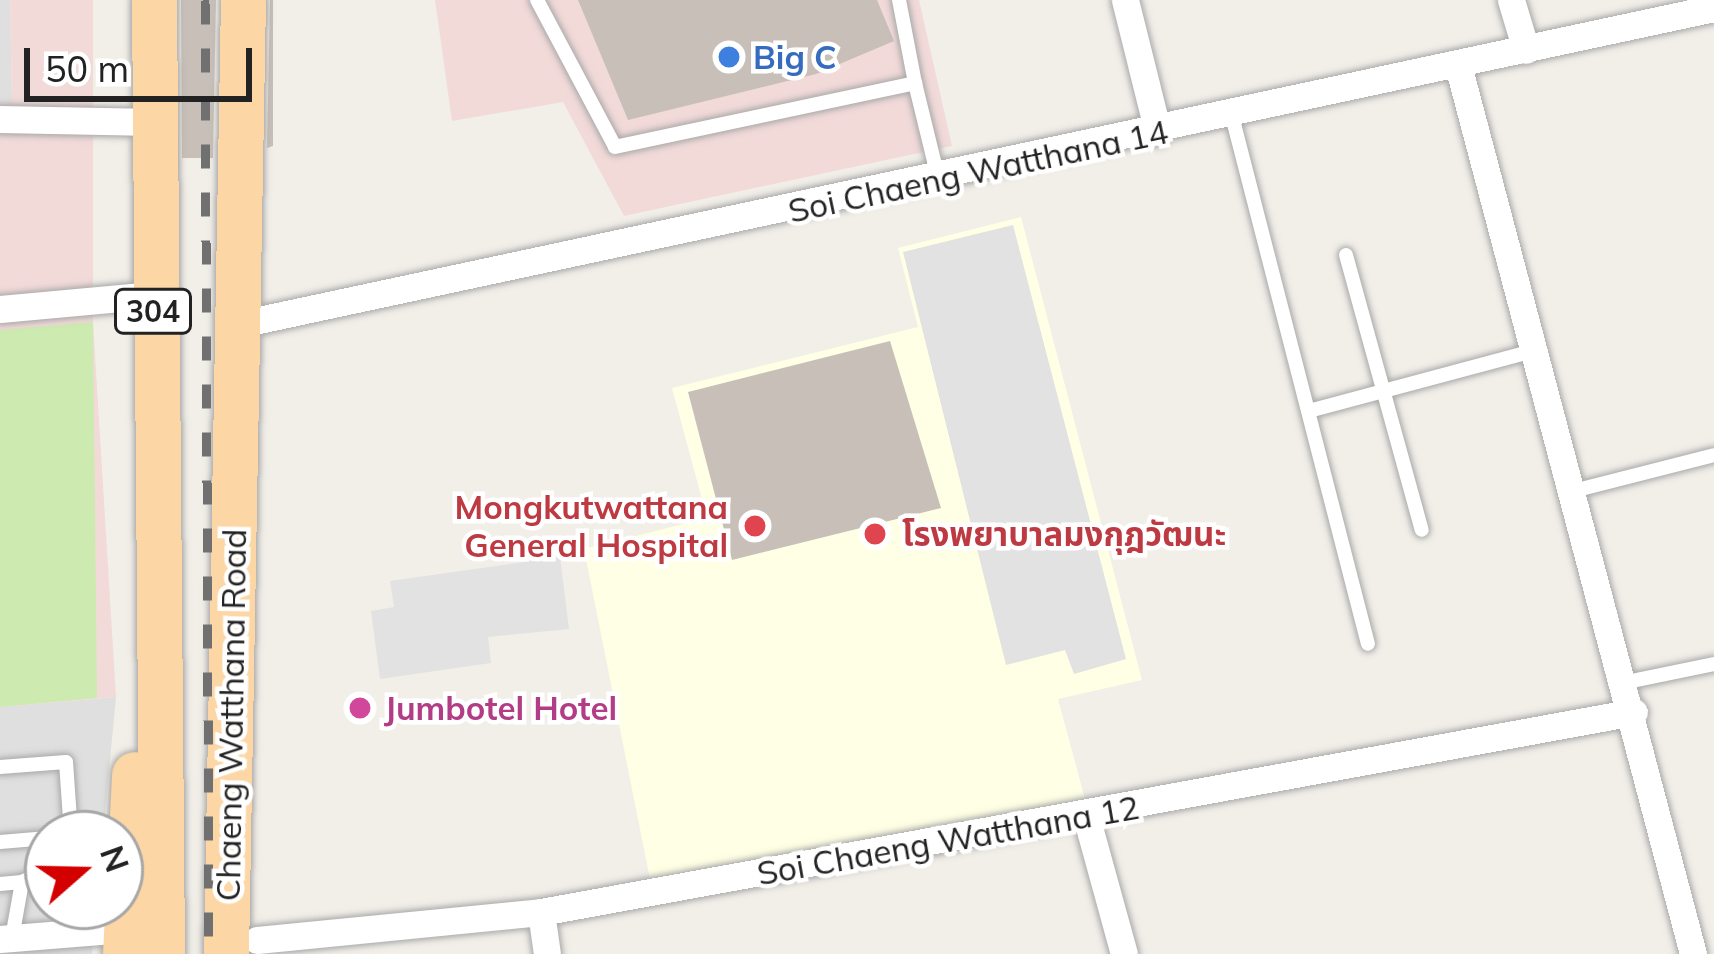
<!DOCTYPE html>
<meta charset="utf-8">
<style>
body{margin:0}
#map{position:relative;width:1714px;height:954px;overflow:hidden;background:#f2efe9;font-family:Mulish,"Noto Sans Thai",sans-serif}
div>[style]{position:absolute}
.residential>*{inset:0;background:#e0dfdf}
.commercial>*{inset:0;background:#f2dad9}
.education>*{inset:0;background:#ffffe5}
.grass>*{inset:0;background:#cdebb0}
.parking>*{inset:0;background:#e2e2e2}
.building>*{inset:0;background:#c7bfb8}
.roads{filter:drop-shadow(0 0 3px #a9a9a9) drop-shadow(0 0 3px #a9a9a9)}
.lane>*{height:14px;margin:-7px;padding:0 7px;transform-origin:7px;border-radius:7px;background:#fff}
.street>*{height:27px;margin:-13.5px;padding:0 13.5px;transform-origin:13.5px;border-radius:13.5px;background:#fff}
.primary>*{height:45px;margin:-22.5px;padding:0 22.5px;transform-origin:22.5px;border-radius:22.5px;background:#fcd6a4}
.rail>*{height:9px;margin-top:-4.5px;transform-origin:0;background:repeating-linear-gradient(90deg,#707070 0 24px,transparent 0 48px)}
.dots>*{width:33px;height:33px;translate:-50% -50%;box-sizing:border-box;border:6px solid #fff;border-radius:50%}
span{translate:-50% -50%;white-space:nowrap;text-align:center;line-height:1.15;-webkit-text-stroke:9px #fff;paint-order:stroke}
.shield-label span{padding:3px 9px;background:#fff;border:3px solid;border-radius:9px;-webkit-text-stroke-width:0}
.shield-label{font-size:30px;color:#222;font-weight:700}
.shop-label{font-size:33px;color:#366cbe;font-weight:700}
.left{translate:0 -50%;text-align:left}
.street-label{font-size:33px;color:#222}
.health-label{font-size:33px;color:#be3a42;font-weight:700}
.right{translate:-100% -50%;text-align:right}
.hotel-label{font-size:33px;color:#b23c85;font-weight:700}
.north{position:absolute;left:24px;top:810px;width:120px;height:120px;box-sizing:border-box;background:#fff;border:3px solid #a7a7a7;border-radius:50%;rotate:70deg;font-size:33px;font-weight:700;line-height:48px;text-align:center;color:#222}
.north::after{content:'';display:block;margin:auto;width:42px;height:54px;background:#d40000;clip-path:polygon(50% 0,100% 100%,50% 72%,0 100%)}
.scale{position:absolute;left:24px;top:48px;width:228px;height:54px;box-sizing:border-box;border:6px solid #222;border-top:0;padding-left:15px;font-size:36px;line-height:42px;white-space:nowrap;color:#222;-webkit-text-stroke:9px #fff;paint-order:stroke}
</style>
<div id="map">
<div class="residential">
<div style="clip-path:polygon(0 0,10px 0,12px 102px,0 104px)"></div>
<div style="clip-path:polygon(116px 697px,103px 834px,48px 834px,48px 906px,96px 906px,92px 954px,0 954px,0 707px)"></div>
</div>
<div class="commercial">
<div style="clip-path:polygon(10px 0,93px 0,93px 322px,116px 697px,0 707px,0 104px,12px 101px)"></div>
<div style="clip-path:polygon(435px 0,919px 0,952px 146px,624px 216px,563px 102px,452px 121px)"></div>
</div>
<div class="education">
<div style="clip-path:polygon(1021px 217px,1142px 680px,1058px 699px,1085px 799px,650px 879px,584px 549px,707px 518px,672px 388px,918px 327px,898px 248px)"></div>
</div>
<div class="grass">
<div style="clip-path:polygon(93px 322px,97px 698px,0 707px,0 330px)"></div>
</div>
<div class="parking">
<div style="clip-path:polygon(1013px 225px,1126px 659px,1074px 674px,1065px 650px,1006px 665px,903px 252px)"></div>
<div style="clip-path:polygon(560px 557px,569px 629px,488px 637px,491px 663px,380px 679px,371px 611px,394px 607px,390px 581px)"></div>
</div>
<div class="building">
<div style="clip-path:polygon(181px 0,216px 0,213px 158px,182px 158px)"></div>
<div style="clip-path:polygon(270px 0,273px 0,273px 146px,267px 148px)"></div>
<div style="clip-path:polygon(578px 0,877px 0,894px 41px,816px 74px,628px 120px)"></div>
<div style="clip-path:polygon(890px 341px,941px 508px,732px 560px,688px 392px)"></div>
</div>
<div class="roads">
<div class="lane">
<div style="left:537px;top:0;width:166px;rotate:62deg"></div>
<div style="left:615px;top:147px;width:307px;rotate:-12deg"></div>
<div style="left:915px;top:83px;width:85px;rotate:-100.9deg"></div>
<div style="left:915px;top:83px;width:97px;rotate:76.3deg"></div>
<div style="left:1232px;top:116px;width:545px;rotate:75.56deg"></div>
<div style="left:1346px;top:255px;width:285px;rotate:74.6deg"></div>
<div style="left:1309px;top:411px;width:235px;rotate:-15deg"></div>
<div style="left:1577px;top:490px;width:141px;rotate:-14.3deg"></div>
<div style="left:1627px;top:682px;width:89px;rotate:-11.7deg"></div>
<div style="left:0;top:767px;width:66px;rotate:-4.3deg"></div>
<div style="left:66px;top:762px;width:72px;rotate:86deg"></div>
<div style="left:0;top:842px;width:48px;rotate:-4.8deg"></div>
<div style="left:0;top:884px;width:22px;rotate:-5deg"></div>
<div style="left:12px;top:938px;width:57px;rotate:-79.9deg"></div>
<div style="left:22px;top:882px;width:29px;rotate:-27deg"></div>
</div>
<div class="street">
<div style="left:1125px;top:0;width:136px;rotate:76deg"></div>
<div style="left:1511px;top:0;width:52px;rotate:73.3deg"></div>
<div style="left:1458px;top:65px;width:920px;rotate:75.19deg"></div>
<div style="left:0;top:119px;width:154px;rotate:1.1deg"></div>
<div style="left:0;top:309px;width:154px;rotate:-5.2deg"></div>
<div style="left:240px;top:324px;width:1507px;rotate:-12.1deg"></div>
<div style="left:1086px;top:816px;width:143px;rotate:74.6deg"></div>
<div style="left:541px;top:912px;width:42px;rotate:81.9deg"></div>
<div style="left:0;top:939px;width:125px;rotate:-4.6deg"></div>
<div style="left:257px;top:940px;width:285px;rotate:-5.6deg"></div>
<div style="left:541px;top:912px;width:1111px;rotate:-10.37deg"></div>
</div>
<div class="primary">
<div style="left:154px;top:0;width:954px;rotate:89.52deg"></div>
<div style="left:125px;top:954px;width:180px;rotate:-87.1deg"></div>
<div style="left:226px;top:954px;width:954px;rotate:-88.98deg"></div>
</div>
</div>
<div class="rail">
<div style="left:205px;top:0;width:954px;rotate:89.76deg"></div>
</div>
<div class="dots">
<div style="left:729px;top:57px;background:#3f7fe0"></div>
<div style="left:755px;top:526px;background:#e0444e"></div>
<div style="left:875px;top:534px;background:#e0444e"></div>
<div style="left:360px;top:708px;background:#d1479c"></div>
</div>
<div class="shield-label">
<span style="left:153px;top:311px">304</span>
</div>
<div class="shop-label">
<span class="left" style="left:753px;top:57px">Big C</span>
</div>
<div class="street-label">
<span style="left:978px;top:171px;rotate:-12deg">Soi Chaeng Watthana 14</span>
<span style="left:231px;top:715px;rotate:-89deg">Chaeng Watthana Road</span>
<span style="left:948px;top:840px;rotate:-10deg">Soi Chaeng Watthana 12</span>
</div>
<div class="health-label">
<span class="right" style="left:728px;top:526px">Mongkutwattana<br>General Hospital</span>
<span class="left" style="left:902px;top:534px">โรงพยาบาลมงกุฎวัฒนะ</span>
</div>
<div class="hotel-label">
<span class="left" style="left:384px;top:708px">Jumbotel Hotel</span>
</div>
<div class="north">N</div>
<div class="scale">50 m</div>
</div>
